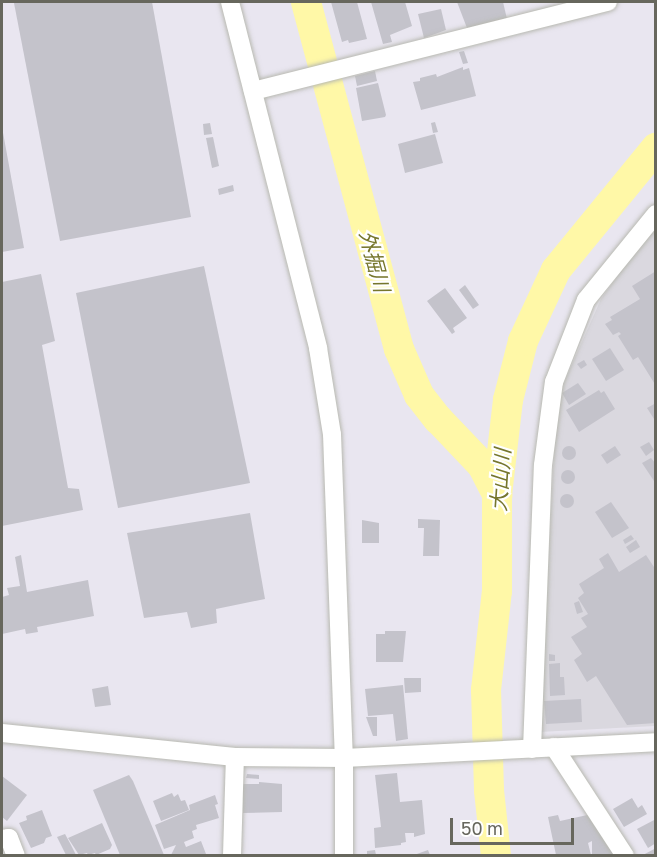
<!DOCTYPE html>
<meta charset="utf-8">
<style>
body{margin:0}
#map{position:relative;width:657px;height:857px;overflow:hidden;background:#e9e6f0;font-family:"Golos Text","Noto Sans JP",sans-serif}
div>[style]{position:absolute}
.industrial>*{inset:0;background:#dad8df}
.river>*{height:30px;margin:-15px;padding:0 15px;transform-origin:15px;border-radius:15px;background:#fff8a7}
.building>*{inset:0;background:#c4c3cb}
.round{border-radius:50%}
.roads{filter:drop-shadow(0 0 2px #b8b9b1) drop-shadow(0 0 2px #b8b9b1)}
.street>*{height:18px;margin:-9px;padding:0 9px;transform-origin:9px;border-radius:9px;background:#fff}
.secondary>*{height:18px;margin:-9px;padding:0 9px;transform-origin:9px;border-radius:9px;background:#fff}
span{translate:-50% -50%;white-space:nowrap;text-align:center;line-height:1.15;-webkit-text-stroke:4.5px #fff;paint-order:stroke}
.water-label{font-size:21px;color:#76762c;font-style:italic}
.frame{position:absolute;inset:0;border:3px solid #67675d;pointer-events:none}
.scale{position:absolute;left:450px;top:818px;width:124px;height:27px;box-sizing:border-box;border:3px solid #67675d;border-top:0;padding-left:8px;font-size:18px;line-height:21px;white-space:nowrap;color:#67675d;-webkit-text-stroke:4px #fff;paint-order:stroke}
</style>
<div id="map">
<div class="industrial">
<div style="clip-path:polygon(655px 223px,655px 726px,539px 732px,557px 398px,601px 299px)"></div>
</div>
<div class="river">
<div style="left:306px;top:2px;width:359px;rotate:75deg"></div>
<div style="left:399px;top:349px;width:50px;rotate:66.5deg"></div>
<div style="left:419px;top:395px;width:31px;rotate:52deg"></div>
<div style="left:438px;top:419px;width:64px;rotate:46.3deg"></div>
<div style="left:482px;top:465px;width:34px;rotate:63deg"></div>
<div style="left:496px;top:856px;width:66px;rotate:-96.1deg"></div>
<div style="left:489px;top:790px;width:100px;rotate:-91.7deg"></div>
<div style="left:486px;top:690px;width:100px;rotate:-83.7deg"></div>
<div style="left:497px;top:591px;width:96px;rotate:-90deg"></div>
<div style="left:497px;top:495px;width:96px;rotate:-83.4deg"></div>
<div style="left:508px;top:400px;width:61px;rotate:-75.7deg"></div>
<div style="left:523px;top:341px;width:78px;rotate:-65.1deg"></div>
<div style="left:556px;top:270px;width:158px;rotate:-50.7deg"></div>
</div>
<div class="building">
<div style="clip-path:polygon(21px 2px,152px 2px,191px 217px,60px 241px,14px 3px)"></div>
<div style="clip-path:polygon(331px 2px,357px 2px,367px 39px,349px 43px,348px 40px,342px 42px)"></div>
<div style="clip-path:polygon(371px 2px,405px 2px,412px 26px,390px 35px,392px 42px,383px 44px)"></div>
<div style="clip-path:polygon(457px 2px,503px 2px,507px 19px,467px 28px)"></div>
<div style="clip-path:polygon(441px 9px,446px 30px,424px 38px,418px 14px)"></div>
<div style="clip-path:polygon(464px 51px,468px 63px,463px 64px,459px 52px)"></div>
<div style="clip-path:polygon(463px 67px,463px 70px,469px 68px,476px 96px,421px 110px,413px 82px,420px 81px,420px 78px,436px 74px,437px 77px)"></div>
<div style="clip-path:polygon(375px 71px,377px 81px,357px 86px,355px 76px)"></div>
<div style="clip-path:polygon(378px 83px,386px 115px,385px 117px,362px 121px,356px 88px)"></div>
<div style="clip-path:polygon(435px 122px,438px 132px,433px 133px,431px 123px)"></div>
<div style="clip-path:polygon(210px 123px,212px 134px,204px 135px,203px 124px)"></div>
<div style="clip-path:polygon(2px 127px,24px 248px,2px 252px)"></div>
<div style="clip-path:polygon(435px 134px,443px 163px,405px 173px,398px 144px)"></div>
<div style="clip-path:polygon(213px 137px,219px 166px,212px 168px,206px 138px)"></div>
<div style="clip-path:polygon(233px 185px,234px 191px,219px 195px,218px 189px)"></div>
<div style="clip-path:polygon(204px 266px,250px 483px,118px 508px,76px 293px)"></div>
<div style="clip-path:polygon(656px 271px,656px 386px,638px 357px,633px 360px,618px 336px,621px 334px,619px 332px,613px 335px,605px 324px,612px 320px,610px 317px,640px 299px,632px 286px)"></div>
<div style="clip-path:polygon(41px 274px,55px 341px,42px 345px,68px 488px,79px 489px,83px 510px,2px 526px,2px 282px)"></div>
<div style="clip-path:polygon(465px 285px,479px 305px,473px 309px,459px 290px)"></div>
<div style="clip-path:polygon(445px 288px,467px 318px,453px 328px,455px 332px,452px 334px,427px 301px)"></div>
<div style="clip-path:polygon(610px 348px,624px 370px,606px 381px,592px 359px)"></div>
<div style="clip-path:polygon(584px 360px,587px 365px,581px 369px,577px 364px)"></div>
<div style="clip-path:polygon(578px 383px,586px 394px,569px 405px,562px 393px)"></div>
<div style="clip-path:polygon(599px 390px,601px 393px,604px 391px,615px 409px,579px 432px,566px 410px)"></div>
<div style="clip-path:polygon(656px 403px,656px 422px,647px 408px)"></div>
<div style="clip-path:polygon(649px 442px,654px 450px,646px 456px,640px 447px)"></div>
<div class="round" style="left:562px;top:446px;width:14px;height:14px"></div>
<div style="clip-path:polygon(615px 446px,621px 455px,607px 464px,601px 455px)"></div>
<div style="clip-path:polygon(651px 458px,656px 464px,656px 484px,642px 463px)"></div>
<div class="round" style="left:561px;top:470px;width:14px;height:14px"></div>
<div class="round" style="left:560px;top:494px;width:14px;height:14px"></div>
<div style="clip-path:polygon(611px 502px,629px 528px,612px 538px,595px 512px)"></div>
<div style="clip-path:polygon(250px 513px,265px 599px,216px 609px,217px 623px,191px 628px,187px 612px,144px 618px,127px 533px)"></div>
<div style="clip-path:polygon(418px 519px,440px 520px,439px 556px,423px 556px,424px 528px,418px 528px)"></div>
<div style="clip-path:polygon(362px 520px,379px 523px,379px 543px,362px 543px)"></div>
<div style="clip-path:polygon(631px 535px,634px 539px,625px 544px,623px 540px)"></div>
<div style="clip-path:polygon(636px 540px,640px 547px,630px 553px,626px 547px)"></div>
<div style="clip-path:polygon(608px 553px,619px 572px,646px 555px,656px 570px,656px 723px,627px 725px,596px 676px,587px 682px,574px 660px,582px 654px,571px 637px,587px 627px,581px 618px,588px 614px,578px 598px,584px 593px,579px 584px,604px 568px,599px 559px)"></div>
<div style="clip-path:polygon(21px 555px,27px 592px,88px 580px,94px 616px,37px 627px,38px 632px,26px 634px,25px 629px,2px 634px,2px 597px,9px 595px,7px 588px,20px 586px,15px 557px)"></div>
<div style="clip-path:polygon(579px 601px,583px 612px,577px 614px,574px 603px)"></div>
<div style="clip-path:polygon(385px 631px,406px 631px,403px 662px,376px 662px,376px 634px,385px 634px)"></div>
<div style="clip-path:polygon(549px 654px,555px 655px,555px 661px,549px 661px)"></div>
<div style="clip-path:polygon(560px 663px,560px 677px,564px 677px,565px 695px,550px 696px,549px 664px)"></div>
<div style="clip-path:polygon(404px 678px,421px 678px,421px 692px,405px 693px)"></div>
<div style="clip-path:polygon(403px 685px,408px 739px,396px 741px,393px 714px,368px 716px,365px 689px)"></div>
<div style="clip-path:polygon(108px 686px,111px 705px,95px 707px,92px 689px)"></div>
<div style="clip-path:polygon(581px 699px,582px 722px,546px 724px,544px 701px)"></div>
<div style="clip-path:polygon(366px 717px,377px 717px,377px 736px,373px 736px)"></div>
<div style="clip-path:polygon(397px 773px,400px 802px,422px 800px,425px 834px,414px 837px,414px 833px,405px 833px,406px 842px,401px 843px,401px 845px,375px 848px,374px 828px,381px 827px,375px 775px)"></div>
<div style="clip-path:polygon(247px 774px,259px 775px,259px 779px,246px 778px)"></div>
<div style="clip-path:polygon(129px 775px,133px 781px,164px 855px,120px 855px,93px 790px)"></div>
<div style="clip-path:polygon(2px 776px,27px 795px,7px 821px,2px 817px)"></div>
<div style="clip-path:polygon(259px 782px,282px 784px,282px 812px,243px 813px,243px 784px,259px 784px)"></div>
<div style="clip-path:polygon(172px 793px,174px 797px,178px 794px,181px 801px,185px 800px,189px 810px,161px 821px,153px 801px)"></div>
<div style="clip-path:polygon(215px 795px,218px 804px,215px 805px,219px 818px,196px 825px,197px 829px,192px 831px,194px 838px,184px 842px,186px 847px,201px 841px,206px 854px,171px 855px,176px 845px,164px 849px,155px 825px,190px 810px,189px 805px)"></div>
<div style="clip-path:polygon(632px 798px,638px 808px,642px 805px,647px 814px,624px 827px,613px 809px)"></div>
<div style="clip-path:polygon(42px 810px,52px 836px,46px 838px,44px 843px,31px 848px,19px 823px,27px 820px,26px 816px)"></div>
<div style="clip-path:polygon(592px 814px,616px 855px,592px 855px,592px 841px,588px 843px,591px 855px,556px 855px,548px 817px,558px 815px,560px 821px)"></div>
<div style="clip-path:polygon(656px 819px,656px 843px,648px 848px,637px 829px)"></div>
<div style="clip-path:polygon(102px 823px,112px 845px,110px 849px,96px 855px,95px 853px,88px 855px,87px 853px,79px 855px,68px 838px)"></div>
<div style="clip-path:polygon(65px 834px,71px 845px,76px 855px,66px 855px,57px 837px)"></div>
<div style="clip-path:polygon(656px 848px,656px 855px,643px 855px)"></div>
<div style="clip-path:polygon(375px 850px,376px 855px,367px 855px,367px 851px)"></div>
<div style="clip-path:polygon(428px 850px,430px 855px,414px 855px)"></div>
</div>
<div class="roads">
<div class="street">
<div style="left:253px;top:91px;width:366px;rotate:-14.1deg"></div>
<div style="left:554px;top:747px;width:130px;rotate:56.9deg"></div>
<div style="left:532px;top:749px;width:284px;rotate:-87.8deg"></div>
<div style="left:543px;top:465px;width:84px;rotate:-82.5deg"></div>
<div style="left:554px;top:382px;width:88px;rotate:-68.7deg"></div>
<div style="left:586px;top:300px;width:111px;rotate:-50.9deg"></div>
<div style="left:2px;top:839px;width:7px;rotate:-8deg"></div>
<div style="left:9px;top:838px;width:19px;rotate:69deg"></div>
<div style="left:232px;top:856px;width:99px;rotate:-88.3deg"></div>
</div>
<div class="secondary">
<div style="left:230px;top:2px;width:357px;rotate:75.7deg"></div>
<div style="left:318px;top:348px;width:87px;rotate:80.8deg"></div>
<div style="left:332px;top:434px;width:324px;rotate:87.9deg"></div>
<div style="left:344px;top:758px;width:98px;rotate:90deg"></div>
<div style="left:2px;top:733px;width:234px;rotate:5.9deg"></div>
<div style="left:235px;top:757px;width:109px;rotate:0.5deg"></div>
<div style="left:344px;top:758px;width:312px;rotate:-2.9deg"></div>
</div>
</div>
<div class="water-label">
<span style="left:375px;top:261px;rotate:75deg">外掘川</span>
<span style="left:500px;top:480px;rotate:-86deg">大山川</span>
</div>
<div class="frame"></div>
<div class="scale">50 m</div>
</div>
